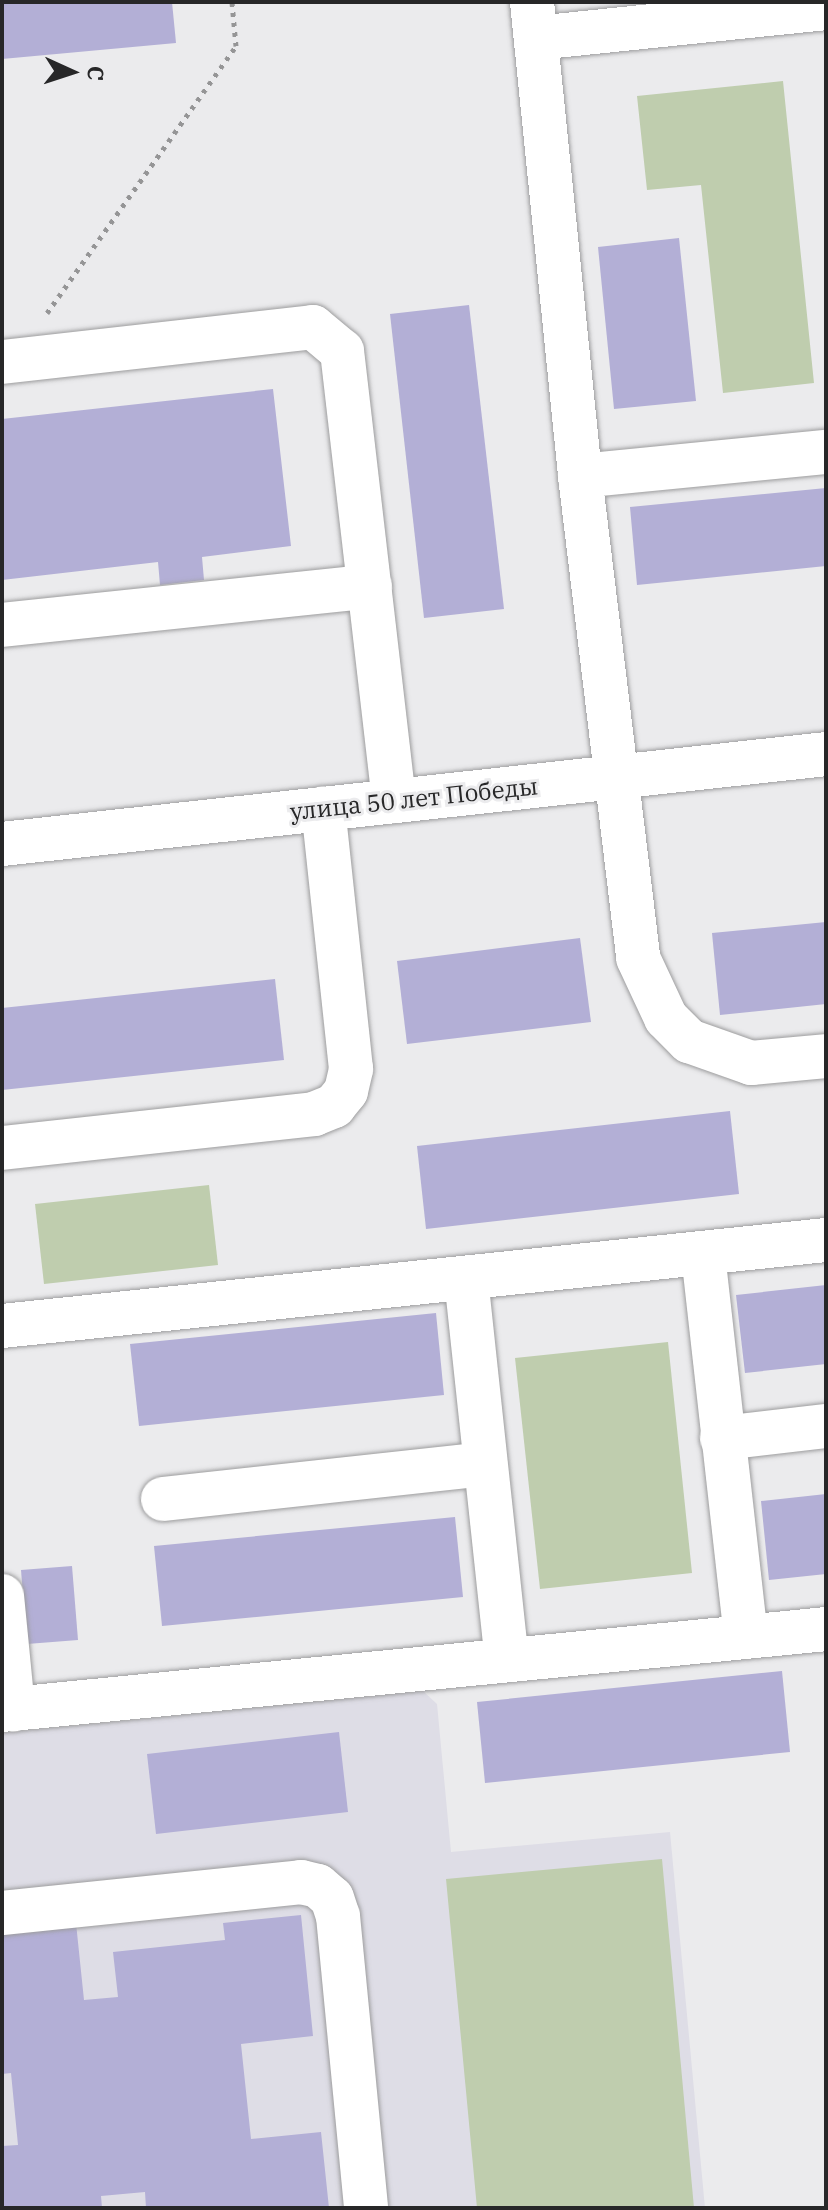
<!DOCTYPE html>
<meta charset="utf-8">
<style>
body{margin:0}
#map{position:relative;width:828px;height:2210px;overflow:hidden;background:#ebebed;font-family:"IBM Plex Serif",serif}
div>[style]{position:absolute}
.built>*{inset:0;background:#dedde6}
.green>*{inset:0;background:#bfcdae}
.building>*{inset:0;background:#b3afd6}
.path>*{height:5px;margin-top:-2.5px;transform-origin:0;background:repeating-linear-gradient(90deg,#959596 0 4px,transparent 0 10px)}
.roads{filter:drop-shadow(0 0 2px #9d9d9e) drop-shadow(0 0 2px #9d9d9e)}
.minor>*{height:44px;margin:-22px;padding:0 22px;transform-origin:22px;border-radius:22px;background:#fff}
span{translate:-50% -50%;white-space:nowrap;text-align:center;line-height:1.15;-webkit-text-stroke:6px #ebebed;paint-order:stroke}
.street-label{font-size:24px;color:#272728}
.frame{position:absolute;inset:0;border:4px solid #272728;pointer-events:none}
.north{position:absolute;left:32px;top:32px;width:80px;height:80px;-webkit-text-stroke:6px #ebebed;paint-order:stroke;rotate:93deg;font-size:22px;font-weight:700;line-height:32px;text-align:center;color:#272728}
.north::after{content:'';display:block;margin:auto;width:28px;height:36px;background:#272728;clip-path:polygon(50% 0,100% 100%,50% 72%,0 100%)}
</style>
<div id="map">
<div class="built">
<div style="clip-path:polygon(423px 1691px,437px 1704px,451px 1852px,670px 1832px,705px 2208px,2px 2208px,2px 1733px)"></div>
</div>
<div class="green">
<div style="clip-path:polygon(783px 81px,814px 383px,723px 393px,701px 185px,647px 190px,637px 96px)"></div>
<div style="clip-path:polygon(209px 1185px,218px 1265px,44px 1284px,35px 1204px)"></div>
<div style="clip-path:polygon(668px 1342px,692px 1573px,540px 1589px,515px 1358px)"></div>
<div style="clip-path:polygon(662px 1859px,694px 2208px,477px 2208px,446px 1879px)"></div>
</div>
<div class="building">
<div style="clip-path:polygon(2px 2px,172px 2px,176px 43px,2px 59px)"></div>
<div style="clip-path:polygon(679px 238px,696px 401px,614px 409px,598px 247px)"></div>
<div style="clip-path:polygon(469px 305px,504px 609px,424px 618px,390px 314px)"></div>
<div style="clip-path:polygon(273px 389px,291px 546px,202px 557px,204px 580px,160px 585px,158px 562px,2px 580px,2px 419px)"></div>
<div style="clip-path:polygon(826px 488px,826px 566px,637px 585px,630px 507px)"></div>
<div style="clip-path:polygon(826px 922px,826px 1004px,720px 1015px,712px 933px)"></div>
<div style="clip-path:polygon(580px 938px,591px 1022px,407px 1044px,397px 961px)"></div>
<div style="clip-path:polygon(275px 979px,284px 1060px,2px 1090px,2px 1008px)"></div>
<div style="clip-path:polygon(730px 1111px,739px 1194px,426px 1229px,417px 1146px)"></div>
<div style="clip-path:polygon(826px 1285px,826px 1364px,745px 1373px,736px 1295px)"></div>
<div style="clip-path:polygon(436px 1313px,444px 1395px,139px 1426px,130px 1344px)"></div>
<div style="clip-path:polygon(826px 1494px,826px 1574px,769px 1580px,761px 1501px)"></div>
<div style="clip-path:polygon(455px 1517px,463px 1597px,162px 1626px,154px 1546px)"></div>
<div style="clip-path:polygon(72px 1566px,78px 1640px,27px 1644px,21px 1570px)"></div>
<div style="clip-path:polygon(782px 1671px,790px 1752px,485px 1783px,477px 1702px)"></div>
<div style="clip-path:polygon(339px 1732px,348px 1812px,156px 1834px,147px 1754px)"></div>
<div style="clip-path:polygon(301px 1915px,313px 2036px,241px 2044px,251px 2139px,321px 2132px,329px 2208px,146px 2208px,145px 2192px,101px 2196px,102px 2208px,2px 2208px,2px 2146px,18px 2145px,11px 2073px,2px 2074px,2px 1931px,76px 1923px,84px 2000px,118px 1997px,113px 1952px,225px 1940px,223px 1923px)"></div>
</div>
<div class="path">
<div style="left:47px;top:313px;width:327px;rotate:-54.7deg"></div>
<div style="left:236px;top:46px;width:44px;rotate:-95.2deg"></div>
</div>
<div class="roads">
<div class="minor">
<div style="left:532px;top:2px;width:476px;rotate:84.2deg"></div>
<div style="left:580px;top:476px;width:485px;rotate:83.1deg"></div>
<div style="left:638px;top:958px;width:66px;rotate:65deg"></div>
<div style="left:666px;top:1018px;width:33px;rotate:45deg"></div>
<div style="left:689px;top:1041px;width:66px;rotate:19.5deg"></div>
<div style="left:751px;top:1063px;width:75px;rotate:-5.3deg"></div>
<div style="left:536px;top:38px;width:292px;rotate:-5.9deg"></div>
<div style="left:2px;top:362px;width:313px;rotate:-6.4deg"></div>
<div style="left:313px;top:327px;width:38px;rotate:40deg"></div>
<div style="left:342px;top:351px;width:453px;rotate:83.4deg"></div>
<div style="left:580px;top:476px;width:247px;rotate:-5.6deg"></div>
<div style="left:2px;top:625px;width:370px;rotate:-6deg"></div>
<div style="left:2px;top:844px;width:829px;rotate:-6.23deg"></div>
<div style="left:2px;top:1148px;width:314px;rotate:-6.2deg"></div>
<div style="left:314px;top:1114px;width:22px;rotate:-22deg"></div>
<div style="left:334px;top:1106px;width:19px;rotate:-51deg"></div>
<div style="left:346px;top:1091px;width:23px;rotate:-77deg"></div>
<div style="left:351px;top:1069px;width:262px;rotate:-96.1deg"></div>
<div style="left:703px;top:1254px;width:385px;rotate:83.6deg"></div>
<div style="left:466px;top:1278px;width:384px;rotate:83.9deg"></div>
<div style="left:2px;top:1326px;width:828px;rotate:-5.96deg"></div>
<div style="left:722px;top:1438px;width:105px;rotate:-6.6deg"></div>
<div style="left:163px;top:1499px;width:324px;rotate:-6.2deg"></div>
<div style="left:2px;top:1596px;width:114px;rotate:84.4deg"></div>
<div style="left:2px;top:1710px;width:828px;rotate:-5.61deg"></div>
<div style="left:2px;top:1913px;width:301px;rotate:-5.9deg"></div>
<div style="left:301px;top:1882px;width:17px;rotate:13deg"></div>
<div style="left:318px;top:1886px;width:18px;rotate:41deg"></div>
<div style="left:332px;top:1898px;width:19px;rotate:72deg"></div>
<div style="left:338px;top:1916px;width:293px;rotate:84.5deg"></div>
</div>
</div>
<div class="street-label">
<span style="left:414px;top:799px;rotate:-6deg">улица 50 лет Победы</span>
</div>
<div class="frame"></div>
<div class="north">С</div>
</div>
